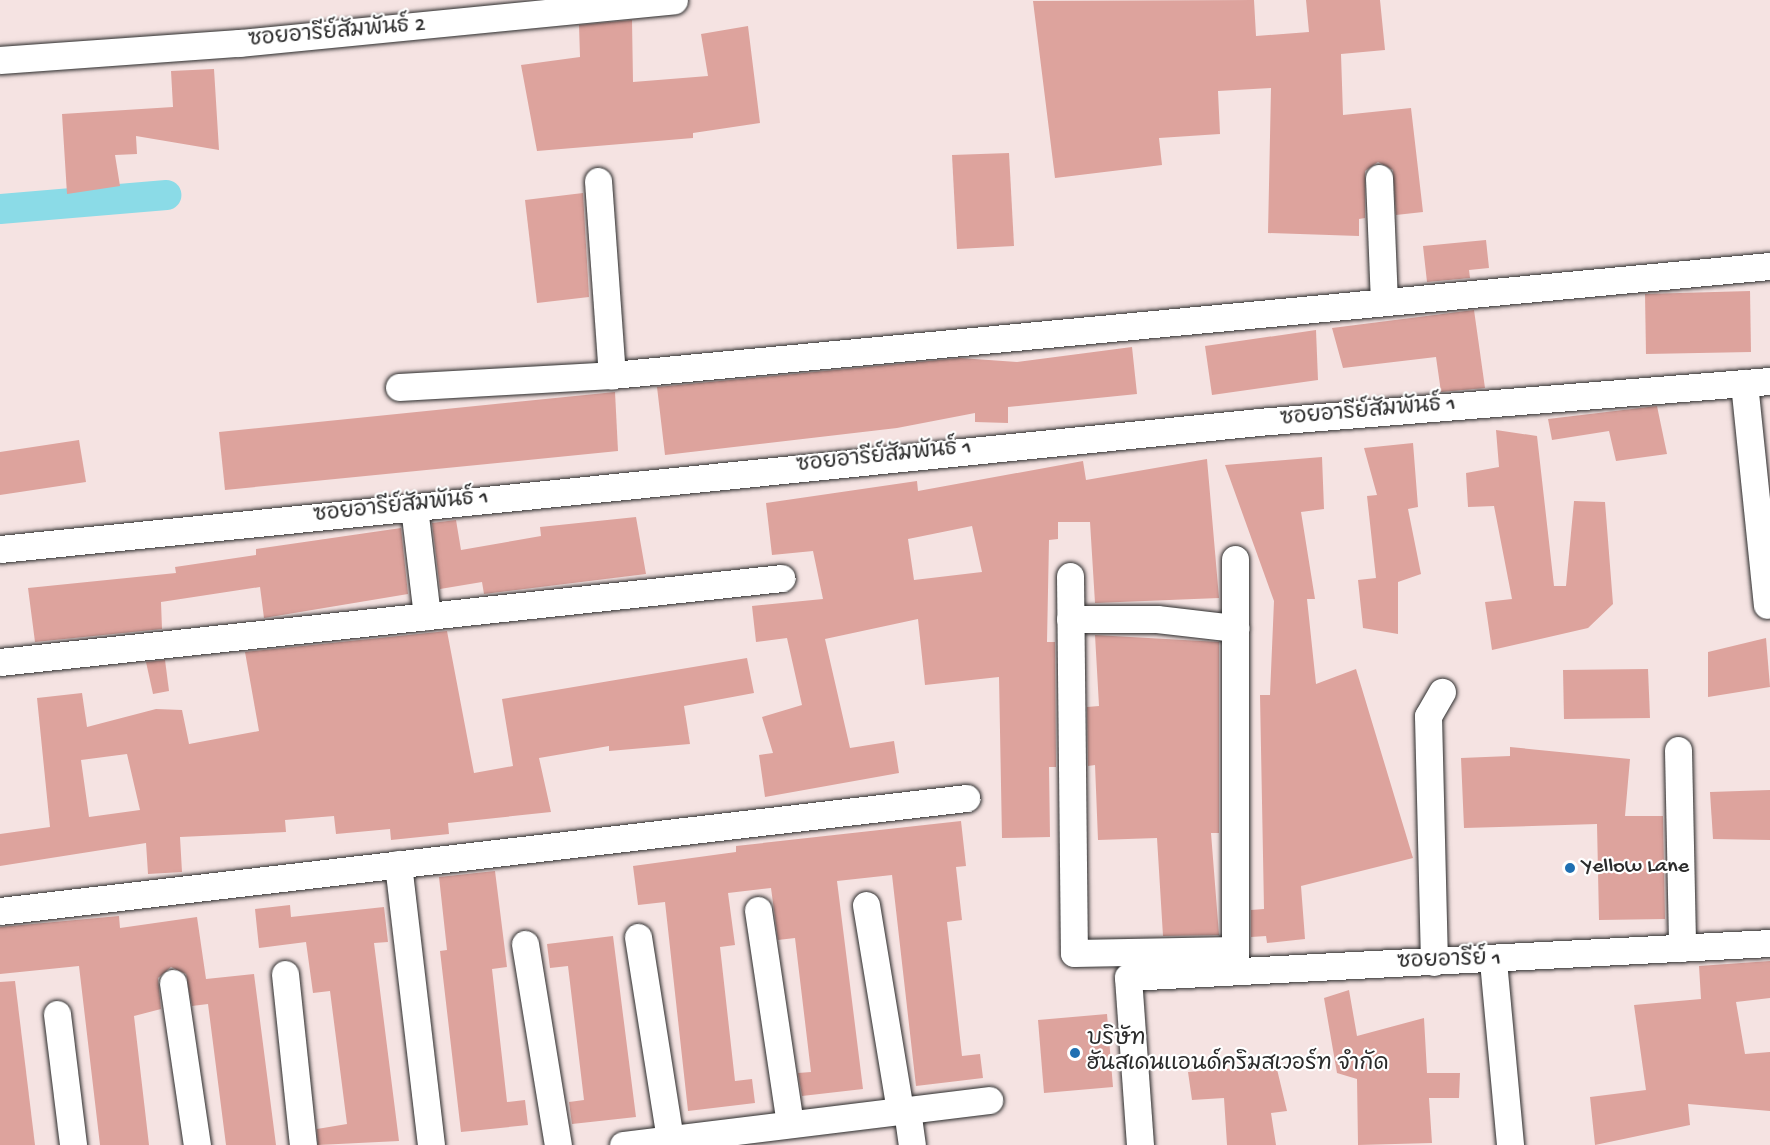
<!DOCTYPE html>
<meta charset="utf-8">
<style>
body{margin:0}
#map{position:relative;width:1770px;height:1145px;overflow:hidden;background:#f5e3e2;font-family:"Gochi Hand","Playpen Sans Thai",sans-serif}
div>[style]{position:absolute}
.canal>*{height:30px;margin:-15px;padding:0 15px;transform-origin:15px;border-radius:15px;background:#8bdbe7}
.building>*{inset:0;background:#dda39d}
.roads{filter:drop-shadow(0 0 2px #2b2b2b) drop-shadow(0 0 2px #2b2b2b)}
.minor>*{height:27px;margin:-13.5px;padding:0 13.5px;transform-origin:13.5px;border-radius:13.5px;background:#fff}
.dots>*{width:16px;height:16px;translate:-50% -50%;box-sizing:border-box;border:3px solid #fff;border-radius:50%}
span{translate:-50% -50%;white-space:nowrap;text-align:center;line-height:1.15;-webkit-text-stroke:4.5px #fff;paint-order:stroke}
.street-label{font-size:22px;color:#2b2b2b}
.poi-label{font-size:22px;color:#2b2b2b}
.left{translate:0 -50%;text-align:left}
</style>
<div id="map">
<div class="canal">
<div style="left:0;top:209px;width:167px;rotate:-4.8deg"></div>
</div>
<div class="building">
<div style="clip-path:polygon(1254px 0,1256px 36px,1309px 32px,1306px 0,1380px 0,1385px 50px,1341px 54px,1343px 115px,1411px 108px,1423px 212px,1396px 215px,1393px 170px,1378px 162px,1365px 171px,1365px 218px,1359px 219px,1359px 236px,1268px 233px,1271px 88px,1218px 91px,1220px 134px,1159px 138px,1162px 165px,1055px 178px,1033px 1px)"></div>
<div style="clip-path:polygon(632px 20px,633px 82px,708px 76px,701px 34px,748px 26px,760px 123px,693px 133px,693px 138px,537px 151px,521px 65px,580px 57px,579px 25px)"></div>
<div style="clip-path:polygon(214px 69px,219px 150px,136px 136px,137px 154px,115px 155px,120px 186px,67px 194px,62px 114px,173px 107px,171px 71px)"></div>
<div style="clip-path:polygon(1009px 153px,1014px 246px,957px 249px,952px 155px)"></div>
<div style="clip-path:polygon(583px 193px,589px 297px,537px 303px,525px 200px)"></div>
<div style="clip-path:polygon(1486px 240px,1489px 268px,1469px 270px,1470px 278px,1427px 282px,1423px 246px)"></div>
<div style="clip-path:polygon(1750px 291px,1751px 352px,1646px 354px,1645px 294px)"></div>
<div style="clip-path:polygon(1474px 310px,1485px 388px,1441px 392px,1436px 357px,1343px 368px,1332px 328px)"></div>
<div style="clip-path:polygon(1316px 330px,1318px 380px,1212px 395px,1205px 346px)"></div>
<div style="clip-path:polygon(1132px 347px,1137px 394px,1008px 407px,1008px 423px,975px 422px,975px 413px,897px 428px,665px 455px,657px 387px,960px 358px,1017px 362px)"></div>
<div style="clip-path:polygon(615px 392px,618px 451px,225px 490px,219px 432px)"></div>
<div style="clip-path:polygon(1657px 406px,1667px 454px,1616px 461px,1609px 431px,1552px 440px,1548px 419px)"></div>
<div style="clip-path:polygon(1496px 430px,1537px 436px,1554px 586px,1566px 586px,1574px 501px,1605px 502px,1613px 604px,1588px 628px,1492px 650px,1485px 602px,1512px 599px,1494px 506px,1468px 507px,1466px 473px,1499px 467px)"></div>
<div style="clip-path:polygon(79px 440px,86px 482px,0 495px,0 452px)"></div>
<div style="clip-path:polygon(1413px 443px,1418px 507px,1408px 509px,1421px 574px,1398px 582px,1398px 634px,1363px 628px,1358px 580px,1376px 578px,1367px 496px,1377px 495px,1364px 448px)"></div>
<div style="clip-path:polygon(1322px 457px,1324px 509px,1301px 512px,1315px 599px,1307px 599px,1316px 684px,1356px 669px,1413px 858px,1301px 886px,1305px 939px,1267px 943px,1266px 936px,1251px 937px,1251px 910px,1264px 909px,1260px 695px,1270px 695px,1274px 601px,1225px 465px)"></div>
<div style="clip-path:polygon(evenodd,1207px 459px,1219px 598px,1095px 603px,1090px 522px,1058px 522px,1058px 539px,1049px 540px,1047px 642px,1055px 642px,1056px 767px,1049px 767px,1050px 837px,1002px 838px,999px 677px,925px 685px,918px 619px,825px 639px,850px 748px,894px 741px,899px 773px,765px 797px,759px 755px,773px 753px,762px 717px,802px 705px,787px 638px,756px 642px,752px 606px,823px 599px,813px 551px,772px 555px,766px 503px,917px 481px,918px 491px,1083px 461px,1086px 480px,1207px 459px,972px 526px,982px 572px,914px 580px,908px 539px,972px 526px)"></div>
<div style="clip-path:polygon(636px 517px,646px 574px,484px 594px,482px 582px,440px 589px,432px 523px,456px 520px,461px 550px,541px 536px,540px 527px)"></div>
<div style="clip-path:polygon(401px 528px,408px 594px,264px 618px,260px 587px,161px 602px,162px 629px,35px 642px,28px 588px,176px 573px,175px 567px,256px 555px,256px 549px)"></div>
<div style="clip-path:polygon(evenodd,447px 631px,474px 773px,513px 766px,502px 699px,747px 658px,754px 693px,684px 706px,690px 744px,609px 751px,609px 746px,539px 758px,551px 812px,448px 823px,449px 834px,391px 840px,390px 829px,336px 834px,334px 816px,285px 820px,286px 832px,180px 837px,182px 872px,148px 874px,146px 843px,0 866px,0 834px,50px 827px,37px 698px,82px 693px,87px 727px,156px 709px,182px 710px,189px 744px,259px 731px,245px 652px,447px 631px,127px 754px,140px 810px,89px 817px,81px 760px,127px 754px)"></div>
<div style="clip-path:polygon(1095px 635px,1219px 642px,1219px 833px,1211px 833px,1219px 935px,1163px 936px,1157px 838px,1098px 840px,1095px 765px,1088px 766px,1087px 707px,1099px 706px)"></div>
<div style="clip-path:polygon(1766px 638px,1770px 687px,1708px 697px,1708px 652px)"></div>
<div style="clip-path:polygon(165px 660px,169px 691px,153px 694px,146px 662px)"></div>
<div style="clip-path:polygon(1648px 669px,1650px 718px,1564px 719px,1563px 670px)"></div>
<div style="clip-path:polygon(1510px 747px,1630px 759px,1625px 816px,1663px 816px,1665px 919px,1599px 920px,1597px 824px,1464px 828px,1461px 758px,1510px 756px)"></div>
<div style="clip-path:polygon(1770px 790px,1770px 840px,1713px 839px,1710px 792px)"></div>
<div style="clip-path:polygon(961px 821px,966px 866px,956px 867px,962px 920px,947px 922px,962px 1056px,980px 1054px,983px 1078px,916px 1086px,892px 875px,837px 881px,863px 1089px,802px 1096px,798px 1073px,811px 1072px,795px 938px,778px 940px,771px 888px,728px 893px,735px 945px,720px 947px,735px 1081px,752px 1079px,755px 1103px,688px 1111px,665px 902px,638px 905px,633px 866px,736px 852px,736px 846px)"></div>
<div style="clip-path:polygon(495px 871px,507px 967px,492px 969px,507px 1102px,525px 1100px,528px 1125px,461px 1132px,440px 951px,447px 950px,439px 877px)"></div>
<div style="clip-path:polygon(290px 905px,291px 917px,384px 907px,388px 942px,374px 943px,399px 1141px,318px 1145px,317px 1129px,347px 1124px,330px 991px,313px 993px,306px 942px,259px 948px,255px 909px)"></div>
<div style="clip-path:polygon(119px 916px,120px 928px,197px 917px,206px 979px,254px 974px,276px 1145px,226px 1145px,208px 1004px,192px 1006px,186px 974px,171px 967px,158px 978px,161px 1009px,134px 1016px,149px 1145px,100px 1145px,79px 966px,0 974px,0 927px)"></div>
<div style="clip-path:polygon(613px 936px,636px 1117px,572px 1124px,569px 1102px,584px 1100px,568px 966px,550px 968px,547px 944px)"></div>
<div style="clip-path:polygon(1770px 961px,1770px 998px,1736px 1002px,1745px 1054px,1770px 1052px,1770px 1111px,1688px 1104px,1690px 1125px,1595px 1145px,1590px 1097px,1646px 1090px,1634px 1005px,1701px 999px,1699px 966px)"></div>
<div style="clip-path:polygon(15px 981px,35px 1145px,0 1145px,0 982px)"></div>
<div style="clip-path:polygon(1349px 990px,1357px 1036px,1424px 1018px,1427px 1073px,1460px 1073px,1459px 1098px,1429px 1098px,1432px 1143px,1358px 1145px,1357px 1079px,1337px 1073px,1324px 998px)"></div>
<div style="clip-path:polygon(1107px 1014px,1113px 1087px,1044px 1093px,1038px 1020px)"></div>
<div style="clip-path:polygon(1276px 1065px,1287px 1111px,1271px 1113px,1276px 1145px,1227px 1145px,1224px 1098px,1192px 1100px,1188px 1072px)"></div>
</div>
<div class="roads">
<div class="minor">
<div style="left:0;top:60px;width:240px;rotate:-4.1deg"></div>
<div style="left:239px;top:43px;width:437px;rotate:-5.6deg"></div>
<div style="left:1379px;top:178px;width:124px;rotate:87.7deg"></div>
<div style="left:598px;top:181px;width:195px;rotate:85.9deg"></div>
<div style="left:1744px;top:383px;width:223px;rotate:84.1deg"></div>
<div style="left:399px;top:387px;width:213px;rotate:-3.2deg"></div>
<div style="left:612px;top:375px;width:1163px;rotate:-5.38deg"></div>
<div style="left:414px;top:507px;width:110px;rotate:83.2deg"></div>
<div style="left:0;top:549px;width:1264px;rotate:-5.76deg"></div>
<div style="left:1258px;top:422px;width:514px;rotate:-4.58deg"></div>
<div style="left:1235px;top:559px;width:407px;rotate:90deg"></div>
<div style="left:1070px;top:576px;width:377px;rotate:89.4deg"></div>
<div style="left:1074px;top:953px;width:161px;rotate:-1.1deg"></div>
<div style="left:1070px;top:619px;width:87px"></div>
<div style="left:1157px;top:619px;width:79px;rotate:6.6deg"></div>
<div style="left:0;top:662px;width:786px;rotate:-6.13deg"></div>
<div style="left:1678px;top:750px;width:198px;rotate:88.8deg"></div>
<div style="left:398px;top:864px;width:283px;rotate:83.3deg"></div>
<div style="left:866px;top:905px;width:209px;rotate:80.6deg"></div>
<div style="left:758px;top:910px;width:216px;rotate:81.5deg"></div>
<div style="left:0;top:911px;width:973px;rotate:-6.67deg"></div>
<div style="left:638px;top:937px;width:205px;rotate:81deg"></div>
<div style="left:525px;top:944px;width:204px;rotate:80.7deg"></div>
<div style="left:1493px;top:961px;width:185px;rotate:84.7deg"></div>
<div style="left:1434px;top:962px;width:246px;rotate:-91.4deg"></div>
<div style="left:1428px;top:716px;width:28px;rotate:-60deg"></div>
<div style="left:285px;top:974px;width:172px;rotate:84deg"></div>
<div style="left:173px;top:983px;width:164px;rotate:81.6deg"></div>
<div style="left:57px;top:1014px;width:132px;rotate:83deg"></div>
<div style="left:907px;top:1110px;width:35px;rotate:82deg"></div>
<div style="left:623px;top:1145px;width:369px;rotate:-7deg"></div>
<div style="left:1140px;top:1145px;width:168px;rotate:-94.1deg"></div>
<div style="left:1128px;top:977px;width:643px;rotate:-3.03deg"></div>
</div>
</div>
<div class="dots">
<div style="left:1570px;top:868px;background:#1f6fb2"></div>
<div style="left:1075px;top:1053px;background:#1f6fb2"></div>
</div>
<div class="street-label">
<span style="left:337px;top:34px;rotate:-5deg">ซอยอารีย์สัมพันธ์ 2</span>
<span style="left:1368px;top:413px;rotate:-5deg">ซอยอารีย์สัมพันธ์ 1</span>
<span style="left:884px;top:458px;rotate:-6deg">ซอยอารีย์สัมพันธ์ 1</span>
<span style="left:401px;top:508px;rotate:-6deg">ซอยอารีย์สัมพันธ์ 1</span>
<span style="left:1449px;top:962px;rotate:-2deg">ซอยอารีย์ 1</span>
</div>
<div class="poi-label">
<span class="left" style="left:1582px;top:868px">Yellow Lane</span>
<span class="left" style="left:1087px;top:1053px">บริษัท<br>ฮันสเดนแอนด์คริมสเวอร์ท จำกัด</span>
</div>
</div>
